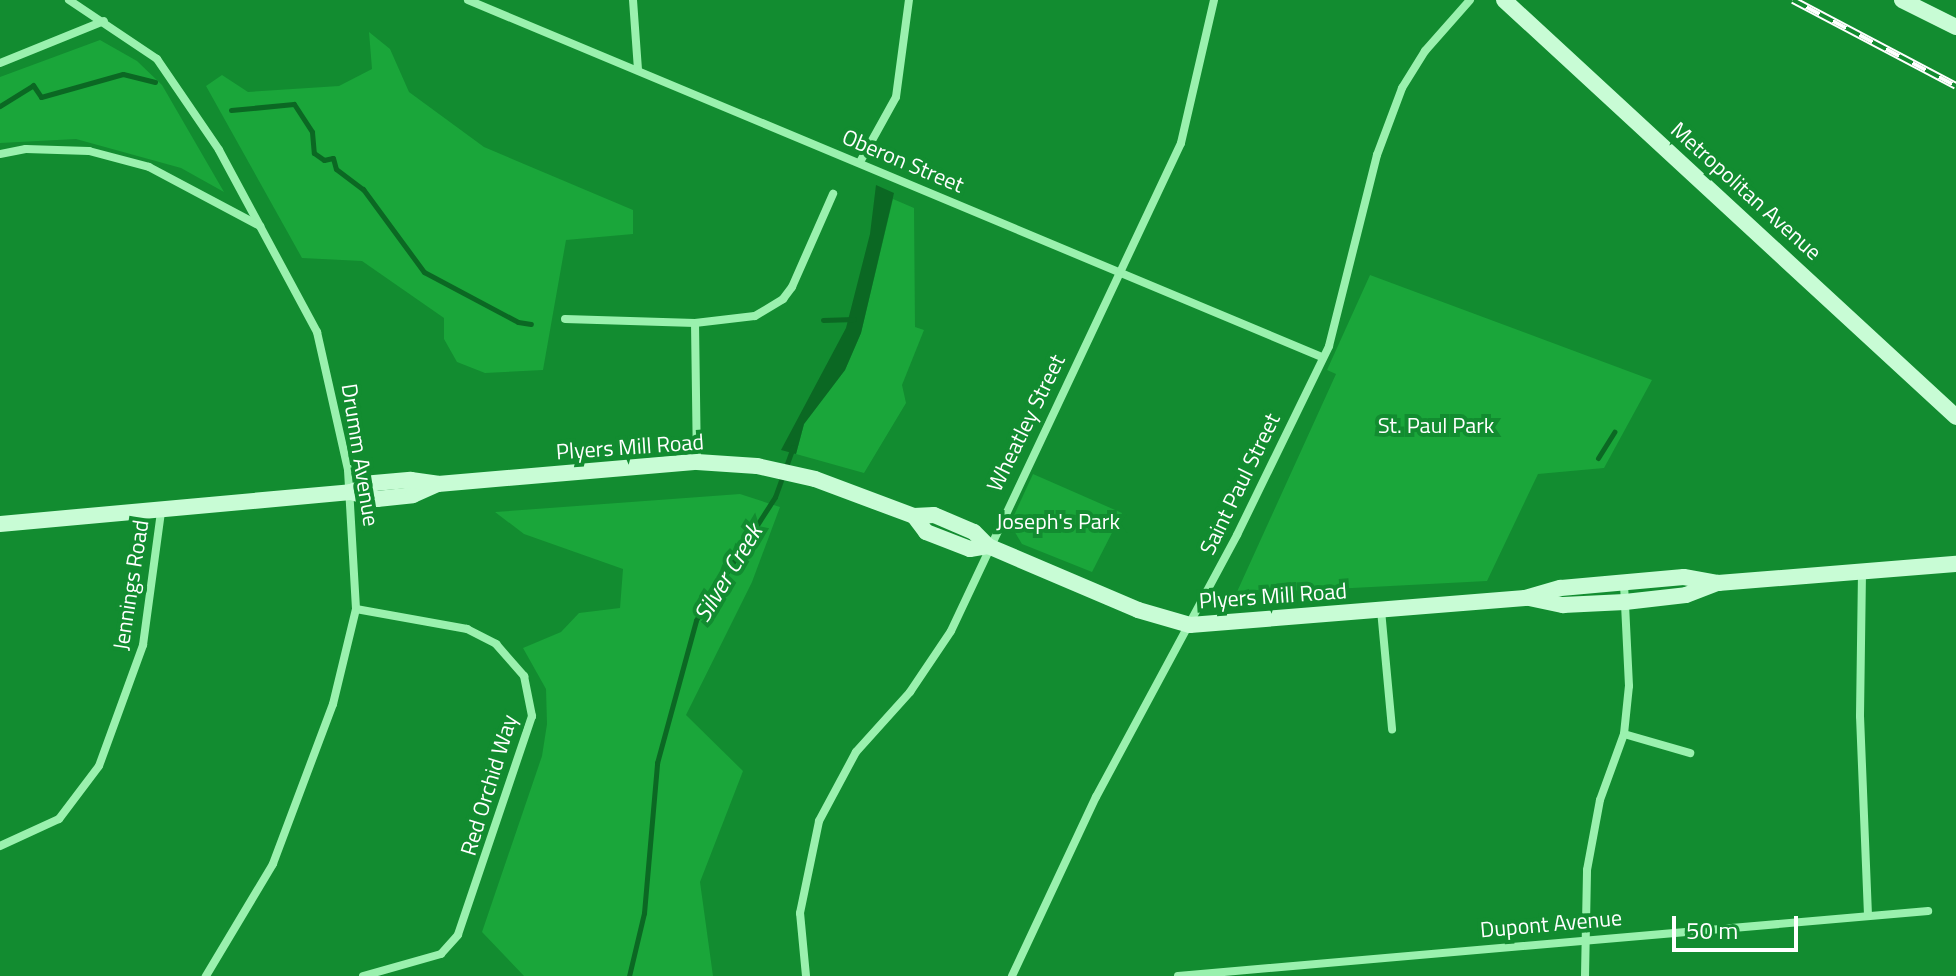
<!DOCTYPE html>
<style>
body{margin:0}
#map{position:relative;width:1956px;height:976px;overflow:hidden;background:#128c30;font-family:"Titillium Web",sans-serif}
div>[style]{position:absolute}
.green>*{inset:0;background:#1aa63a}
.water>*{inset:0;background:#0b6823}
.stream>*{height:5px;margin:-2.5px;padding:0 2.5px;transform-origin:2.5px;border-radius:2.5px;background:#0b6823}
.street>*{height:8px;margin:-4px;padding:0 4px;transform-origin:4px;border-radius:4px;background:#9af1ae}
.secondary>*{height:16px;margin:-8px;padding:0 8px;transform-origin:8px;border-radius:8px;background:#c8fcd5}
.rail>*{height:8px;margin-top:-4px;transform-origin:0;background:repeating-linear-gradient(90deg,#128c30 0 15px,#fff 0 30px);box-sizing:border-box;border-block:2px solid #fff}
span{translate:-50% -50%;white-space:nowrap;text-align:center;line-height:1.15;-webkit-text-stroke:8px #128c30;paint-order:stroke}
.street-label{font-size:22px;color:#fff}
.park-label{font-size:22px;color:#fff}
.water-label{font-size:24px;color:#fff;font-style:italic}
.scale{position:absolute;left:1672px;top:916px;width:126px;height:36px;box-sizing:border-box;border:4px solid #fff;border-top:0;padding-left:10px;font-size:24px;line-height:28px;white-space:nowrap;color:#fff;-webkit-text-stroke:6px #128c30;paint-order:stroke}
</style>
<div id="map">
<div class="green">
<div style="clip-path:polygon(369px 32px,390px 49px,409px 92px,484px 147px,633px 210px,633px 234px,566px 240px,543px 370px,485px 373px,457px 362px,444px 339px,444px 318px,362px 261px,302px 258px,206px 86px,222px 75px,248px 92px,339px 86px,372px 69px)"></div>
<div style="clip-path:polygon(100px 40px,137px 61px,162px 85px,224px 192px,181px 168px,76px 139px,0 143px,0 77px)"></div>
<div style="clip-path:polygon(893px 199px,914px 208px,915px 327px,924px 330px,902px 385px,906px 403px,864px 473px,796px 454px,804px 424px,845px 370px,861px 333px)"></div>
<div style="clip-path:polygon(1370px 275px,1652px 380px,1604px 468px,1538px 474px,1487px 581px,1236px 594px,1336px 374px,1327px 370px)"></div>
<div style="clip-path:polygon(1033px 474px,1122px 513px,1092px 572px,1022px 544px,1010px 524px)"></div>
<div style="clip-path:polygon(740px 494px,780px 507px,752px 582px,686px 715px,743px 771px,700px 882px,713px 976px,524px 976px,482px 932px,542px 756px,547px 724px,546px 689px,523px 648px,561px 632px,579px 613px,620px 608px,623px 569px,524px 534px,495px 512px)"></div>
</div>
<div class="water">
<div style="clip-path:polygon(876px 185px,894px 193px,861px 333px,845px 370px,804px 424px,796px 454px,781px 450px,846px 328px,870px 234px)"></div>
</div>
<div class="stream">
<div style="left:0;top:106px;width:39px;rotate:-32deg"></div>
<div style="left:33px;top:85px;width:14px;rotate:56deg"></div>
<div style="left:41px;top:97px;width:85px;rotate:-15.7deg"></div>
<div style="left:123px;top:74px;width:33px;rotate:14deg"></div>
<div style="left:231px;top:110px;width:63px;rotate:-5.4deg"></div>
<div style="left:294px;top:104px;width:33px;rotate:57deg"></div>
<div style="left:312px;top:132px;width:21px;rotate:85deg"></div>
<div style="left:314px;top:153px;width:12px;rotate:35deg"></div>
<div style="left:324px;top:160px;width:9px;rotate:-13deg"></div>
<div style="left:333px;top:158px;width:11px;rotate:75deg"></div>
<div style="left:336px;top:169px;width:34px;rotate:37deg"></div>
<div style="left:363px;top:189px;width:103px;rotate:53.7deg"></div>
<div style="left:424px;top:272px;width:106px;rotate:28deg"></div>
<div style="left:518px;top:322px;width:13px;rotate:9deg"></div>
<div style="left:823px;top:320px;width:31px;rotate:-2deg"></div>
<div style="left:1598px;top:458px;width:31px;rotate:-58deg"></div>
<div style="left:629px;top:976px;width:65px;rotate:-76.6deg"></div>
<div style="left:644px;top:913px;width:151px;rotate:-85deg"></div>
<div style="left:657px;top:763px;width:148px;rotate:-74.7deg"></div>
<div style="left:696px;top:620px;width:146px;rotate:-57.3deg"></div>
<div style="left:775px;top:497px;width:53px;rotate:-70.2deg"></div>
</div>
<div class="street">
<div style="left:69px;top:0;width:106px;rotate:33.8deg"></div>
<div style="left:157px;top:59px;width:110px;rotate:55.7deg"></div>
<div style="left:219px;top:150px;width:207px;rotate:61.7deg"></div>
<div style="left:317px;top:332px;width:141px;rotate:77.3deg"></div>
<div style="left:348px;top:470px;width:139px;rotate:86.7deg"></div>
<div style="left:356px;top:609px;width:98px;rotate:103.6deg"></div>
<div style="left:333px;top:704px;width:171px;rotate:110.6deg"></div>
<div style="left:273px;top:864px;width:131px;rotate:120.9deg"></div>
<div style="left:468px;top:0;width:926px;rotate:22.69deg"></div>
<div style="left:633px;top:0;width:70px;rotate:85.9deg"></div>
<div style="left:0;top:63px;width:112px;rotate:-22deg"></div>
<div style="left:0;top:154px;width:26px;rotate:-11deg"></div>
<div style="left:26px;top:149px;width:63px;rotate:1.8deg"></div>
<div style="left:89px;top:151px;width:62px;rotate:14.9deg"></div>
<div style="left:149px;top:167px;width:126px;rotate:28deg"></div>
<div style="left:860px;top:162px;width:74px;rotate:-61deg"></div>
<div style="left:896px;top:97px;width:98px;rotate:-82.4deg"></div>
<div style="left:565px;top:319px;width:130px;rotate:1.8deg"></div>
<div style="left:695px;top:323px;width:60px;rotate:-6.7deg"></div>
<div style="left:755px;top:316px;width:33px;rotate:-31deg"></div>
<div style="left:783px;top:299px;width:15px;rotate:-53deg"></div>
<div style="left:792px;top:287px;width:102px;rotate:-66.2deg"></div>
<div style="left:695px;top:323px;width:139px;rotate:89.2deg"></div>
<div style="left:1862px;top:572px;width:144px;rotate:90.8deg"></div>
<div style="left:1860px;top:716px;width:199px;rotate:87.7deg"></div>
<div style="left:356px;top:609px;width:113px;rotate:10.2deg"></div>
<div style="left:467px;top:629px;width:33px;rotate:27deg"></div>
<div style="left:496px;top:644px;width:43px;rotate:48.8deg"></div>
<div style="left:524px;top:676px;width:41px;rotate:78.7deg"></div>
<div style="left:532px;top:716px;width:231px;rotate:108.7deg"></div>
<div style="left:458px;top:935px;width:25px;rotate:132deg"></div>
<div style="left:441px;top:954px;width:81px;rotate:164.2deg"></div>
<div style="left:1381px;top:610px;width:120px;rotate:84.7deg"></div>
<div style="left:1624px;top:734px;width:69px;rotate:16.1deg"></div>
<div style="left:0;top:846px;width:65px;rotate:-24.6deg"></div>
<div style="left:59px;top:819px;width:66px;rotate:-53deg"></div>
<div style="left:99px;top:766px;width:129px;rotate:-70deg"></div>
<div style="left:143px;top:645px;width:134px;rotate:-82.3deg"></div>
<div style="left:806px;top:976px;width:63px;rotate:-95.4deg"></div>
<div style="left:800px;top:913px;width:94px;rotate:-78.3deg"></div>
<div style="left:819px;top:821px;width:78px;rotate:-61.8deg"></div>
<div style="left:856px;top:752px;width:81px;rotate:-48deg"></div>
<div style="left:910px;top:692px;width:73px;rotate:-56.1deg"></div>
<div style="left:951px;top:631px;width:539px;rotate:-64.76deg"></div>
<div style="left:1181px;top:143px;width:147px;rotate:-77deg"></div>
<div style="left:1012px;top:976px;width:198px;rotate:-64.9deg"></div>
<div style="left:1096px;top:797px;width:298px;rotate:-61.7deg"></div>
<div style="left:1237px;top:535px;width:210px;rotate:-64deg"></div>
<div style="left:1329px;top:346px;width:197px;rotate:-75.9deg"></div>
<div style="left:1377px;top:155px;width:72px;rotate:-69.5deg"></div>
<div style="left:1402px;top:88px;width:44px;rotate:-58.1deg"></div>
<div style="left:1425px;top:51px;width:68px;rotate:-48.6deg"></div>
<div style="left:1178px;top:976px;width:753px;rotate:-4.95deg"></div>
<div style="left:1585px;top:976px;width:106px;rotate:-88.9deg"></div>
<div style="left:1587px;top:870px;width:71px;rotate:-79.5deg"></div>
<div style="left:1600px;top:800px;width:70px;rotate:-70deg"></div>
<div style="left:1624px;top:734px;width:48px;rotate:-84.1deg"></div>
<div style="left:1629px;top:686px;width:103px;rotate:-92.8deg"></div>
</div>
<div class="secondary">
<div style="left:1504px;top:0;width:615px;rotate:42.69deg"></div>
<div style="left:1902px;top:0;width:60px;rotate:26.6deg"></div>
<div style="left:351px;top:492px;width:27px;rotate:15deg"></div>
<div style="left:377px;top:499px;width:36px;rotate:-6deg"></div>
<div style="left:413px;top:495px;width:27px;rotate:-24deg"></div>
<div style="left:914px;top:516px;width:20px;rotate:53deg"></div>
<div style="left:926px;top:532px;width:47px;rotate:21.1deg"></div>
<div style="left:970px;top:549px;width:18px;rotate:-9deg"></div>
<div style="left:0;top:524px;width:352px;rotate:-5.2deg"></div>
<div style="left:351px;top:492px;width:25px;rotate:-21deg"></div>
<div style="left:374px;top:483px;width:37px;rotate:-5deg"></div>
<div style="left:411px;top:480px;width:27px;rotate:8deg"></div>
<div style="left:438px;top:484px;width:260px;rotate:-4.9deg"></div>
<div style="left:697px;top:462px;width:60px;rotate:3.8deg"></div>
<div style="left:757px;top:466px;width:59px;rotate:12.6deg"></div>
<div style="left:815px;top:479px;width:106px;rotate:20.5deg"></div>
<div style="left:914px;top:516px;width:20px;rotate:-3deg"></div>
<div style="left:934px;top:515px;width:43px;rotate:23deg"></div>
<div style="left:974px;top:532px;width:20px;rotate:45deg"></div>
<div style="left:988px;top:546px;width:163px;rotate:23.1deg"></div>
<div style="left:1138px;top:610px;width:54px;rotate:16.1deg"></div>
<div style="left:1190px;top:625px;width:336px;rotate:-4.6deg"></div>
<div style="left:1525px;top:598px;width:37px;rotate:-16deg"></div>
<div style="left:1561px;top:588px;width:123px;rotate:-5.1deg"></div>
<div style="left:1684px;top:577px;width:35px;rotate:10deg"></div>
<div style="left:1718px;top:583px;width:239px;rotate:-4.6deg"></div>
<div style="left:1529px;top:598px;width:35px;rotate:12deg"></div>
<div style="left:1563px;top:605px;width:62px;rotate:-2.8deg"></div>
<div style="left:1625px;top:602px;width:61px;rotate:-6.5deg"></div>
<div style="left:1686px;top:595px;width:34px;rotate:-21deg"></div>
</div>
<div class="rail">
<div style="left:1793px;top:0;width:184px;rotate:27.8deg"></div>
</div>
<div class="street-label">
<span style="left:903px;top:161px;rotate:23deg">Oberon Street</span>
<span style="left:1746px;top:191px;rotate:42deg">Metropolitan Avenue</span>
<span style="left:1026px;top:423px;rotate:-64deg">Wheatley Street</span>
<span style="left:630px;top:447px;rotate:-4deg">Plyers Mill Road</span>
<span style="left:360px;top:455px;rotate:81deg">Drumm Avenue</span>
<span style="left:1240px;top:484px;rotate:-64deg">Saint Paul Street</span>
<span style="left:131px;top:585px;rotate:-81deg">Jennings Road</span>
<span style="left:1273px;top:596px;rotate:-4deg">Plyers Mill Road</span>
<span style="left:489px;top:785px;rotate:-73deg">Red Orchid Way</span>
<span style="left:1551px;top:924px;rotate:-5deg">Dupont Avenue</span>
</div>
<div class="park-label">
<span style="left:1436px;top:426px">St. Paul Park</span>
<span style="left:1058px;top:522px">Joseph's Park</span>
</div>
<div class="water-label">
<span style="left:728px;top:573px;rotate:-59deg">Silver Creek</span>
</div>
<div class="scale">50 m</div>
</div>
